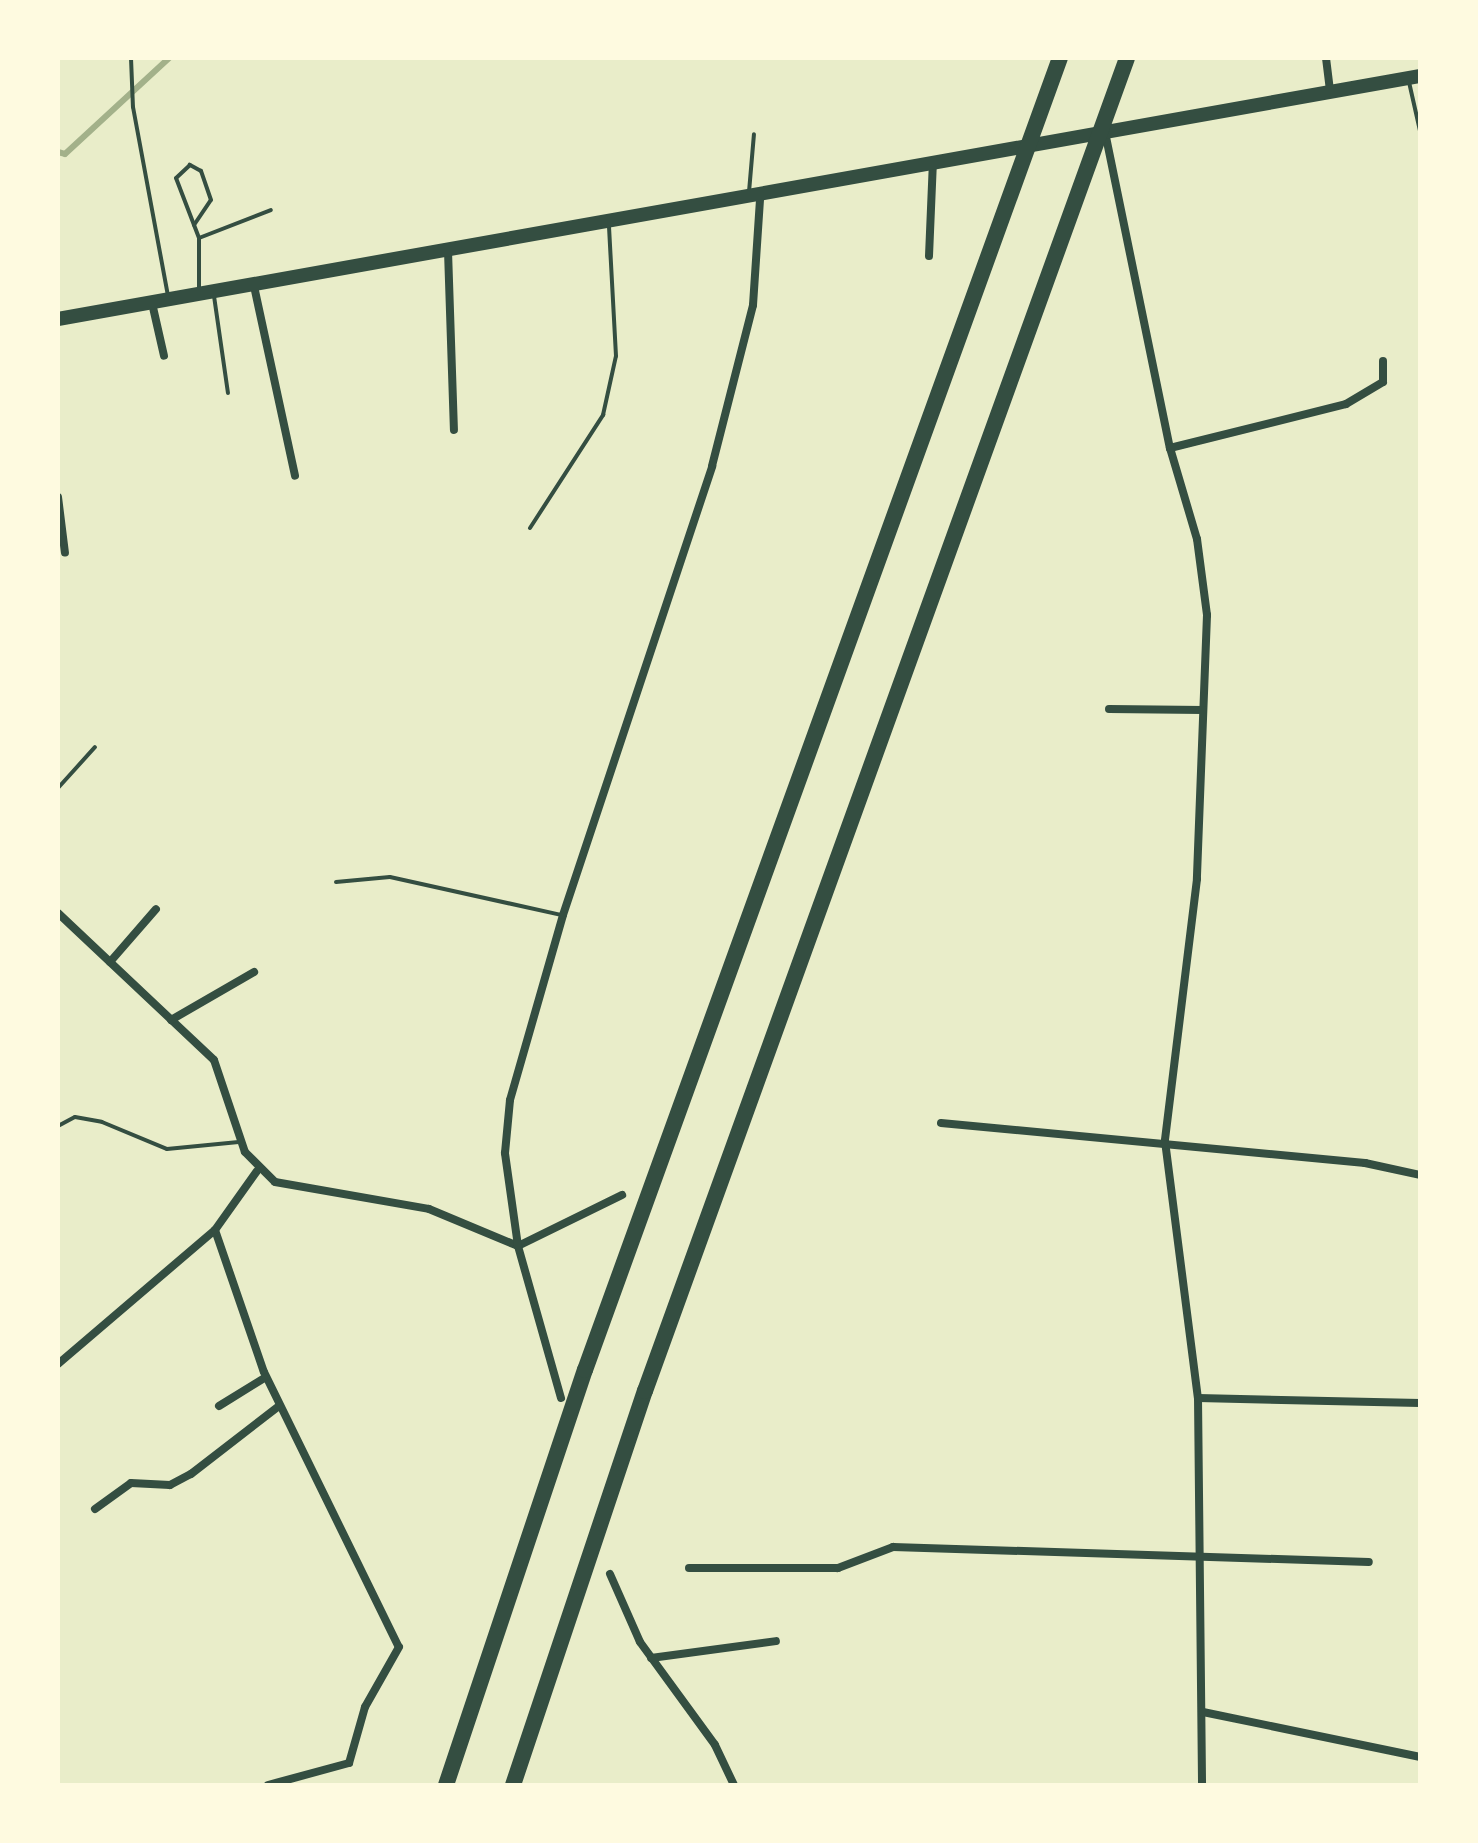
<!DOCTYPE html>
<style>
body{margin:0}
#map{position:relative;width:1478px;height:1843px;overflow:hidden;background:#e9edc9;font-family:"Work Sans",sans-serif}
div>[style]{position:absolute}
.stream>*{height:6px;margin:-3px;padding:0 3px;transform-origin:3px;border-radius:3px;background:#a3b18a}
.service>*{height:4px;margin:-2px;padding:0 2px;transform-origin:2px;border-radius:2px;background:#344e41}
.minor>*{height:8px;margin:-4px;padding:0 4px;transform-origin:4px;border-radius:4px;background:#344e41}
.primary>*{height:14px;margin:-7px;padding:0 7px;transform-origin:7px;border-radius:7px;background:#344e41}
.motorway>*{height:16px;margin:-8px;padding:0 8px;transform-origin:8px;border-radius:8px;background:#344e41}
span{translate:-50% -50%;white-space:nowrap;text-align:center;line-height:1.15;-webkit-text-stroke:7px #fefae0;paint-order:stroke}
.frame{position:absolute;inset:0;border:60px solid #fefae0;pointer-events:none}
</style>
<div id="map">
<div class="stream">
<div style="left:58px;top:152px;width:7px;rotate:16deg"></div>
<div style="left:65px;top:154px;width:142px;rotate:-42.7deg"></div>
</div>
<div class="service">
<div style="left:131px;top:58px;width:49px;rotate:87.7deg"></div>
<div style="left:133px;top:107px;width:192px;rotate:79.5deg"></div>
<div style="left:1409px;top:82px;width:50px;rotate:77.3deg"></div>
<div style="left:749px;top:192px;width:58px;rotate:-85.1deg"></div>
<div style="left:194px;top:225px;width:30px;rotate:-56deg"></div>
<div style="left:211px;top:200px;width:31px;rotate:-109deg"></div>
<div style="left:201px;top:171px;width:13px;rotate:-151deg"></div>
<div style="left:190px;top:165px;width:19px;rotate:137deg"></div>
<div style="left:176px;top:178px;width:64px;rotate:69deg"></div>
<div style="left:199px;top:238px;width:50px;rotate:90deg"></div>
<div style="left:199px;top:238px;width:77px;rotate:-21.3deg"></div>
<div style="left:214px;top:296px;width:98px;rotate:81.8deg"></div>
<div style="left:530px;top:528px;width:135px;rotate:-57.1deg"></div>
<div style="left:603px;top:415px;width:60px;rotate:-77.6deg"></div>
<div style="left:616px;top:356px;width:130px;rotate:-93.1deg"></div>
<div style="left:58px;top:788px;width:55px;rotate:-47.9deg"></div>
<div style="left:336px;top:882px;width:54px;rotate:-5.3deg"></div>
<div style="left:390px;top:877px;width:175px;rotate:12.5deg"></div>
<div style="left:58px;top:1126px;width:19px;rotate:-28deg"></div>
<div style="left:75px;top:1117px;width:27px;rotate:10deg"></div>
<div style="left:102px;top:1122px;width:70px;rotate:22.6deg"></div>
<div style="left:167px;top:1149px;width:72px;rotate:-5.6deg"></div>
</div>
<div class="minor">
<div style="left:1326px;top:58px;width:35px;rotate:83deg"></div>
<div style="left:1105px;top:132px;width:323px;rotate:78.4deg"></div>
<div style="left:1170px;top:448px;width:95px;rotate:73.5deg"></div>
<div style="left:1197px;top:539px;width:77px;rotate:82.5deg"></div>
<div style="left:1207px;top:615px;width:264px;rotate:92.2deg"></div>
<div style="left:1197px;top:879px;width:264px;rotate:97deg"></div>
<div style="left:1165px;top:1141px;width:259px;rotate:82.7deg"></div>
<div style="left:1198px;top:1398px;width:387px;rotate:89.4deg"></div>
<div style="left:448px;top:251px;width:179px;rotate:88.1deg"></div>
<div style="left:929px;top:256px;width:94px;rotate:-87.6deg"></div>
<div style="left:254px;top:286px;width:194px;rotate:77.8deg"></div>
<div style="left:152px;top:303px;width:54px;rotate:77.2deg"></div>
<div style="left:1170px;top:448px;width:181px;rotate:-14deg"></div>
<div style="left:1346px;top:404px;width:43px;rotate:-30.7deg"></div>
<div style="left:1383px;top:382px;width:21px;rotate:-90deg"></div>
<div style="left:58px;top:497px;width:56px;rotate:82.9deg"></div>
<div style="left:1109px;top:709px;width:94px;rotate:0.6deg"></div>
<div style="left:58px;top:913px;width:214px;rotate:43.3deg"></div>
<div style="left:214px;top:1060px;width:97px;rotate:71.4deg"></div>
<div style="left:245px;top:1152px;width:42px;rotate:45deg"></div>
<div style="left:275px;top:1182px;width:156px;rotate:9.9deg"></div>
<div style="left:429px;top:1209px;width:96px;rotate:22.6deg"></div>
<div style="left:518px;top:1246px;width:116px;rotate:-26.1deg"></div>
<div style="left:110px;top:962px;width:70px;rotate:-49deg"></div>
<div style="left:171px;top:1020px;width:96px;rotate:-30deg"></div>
<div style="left:941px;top:1123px;width:426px;rotate:5.4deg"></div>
<div style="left:1365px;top:1163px;width:56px;rotate:12.3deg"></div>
<div style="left:215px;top:1230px;width:150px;rotate:71deg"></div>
<div style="left:264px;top:1372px;width:306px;rotate:63.9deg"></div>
<div style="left:399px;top:1647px;width:69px;rotate:119.5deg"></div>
<div style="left:365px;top:1707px;width:58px;rotate:105.9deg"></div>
<div style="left:349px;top:1763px;width:84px;rotate:164.8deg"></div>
<div style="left:58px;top:1364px;width:206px;rotate:-40.5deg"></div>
<div style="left:215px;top:1230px;width:72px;rotate:-54.6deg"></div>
<div style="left:561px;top:1398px;width:158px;rotate:-105.8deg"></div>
<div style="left:518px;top:1246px;width:94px;rotate:-98deg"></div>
<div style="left:505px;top:1153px;width:53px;rotate:-84.6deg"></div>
<div style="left:510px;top:1100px;width:192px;rotate:-74deg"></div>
<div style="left:563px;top:915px;width:473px;rotate:-71.6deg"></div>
<div style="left:712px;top:466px;width:166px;rotate:-75.7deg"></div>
<div style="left:753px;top:305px;width:106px;rotate:-86.2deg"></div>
<div style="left:1198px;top:1398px;width:222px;rotate:1.3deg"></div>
<div style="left:219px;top:1406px;width:55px;rotate:-31.7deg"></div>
<div style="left:95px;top:1509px;width:44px;rotate:-35.8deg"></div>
<div style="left:131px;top:1483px;width:39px;rotate:3deg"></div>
<div style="left:170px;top:1485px;width:24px;rotate:-28deg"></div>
<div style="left:191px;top:1474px;width:111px;rotate:-37.7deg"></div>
<div style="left:689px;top:1568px;width:149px"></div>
<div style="left:838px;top:1568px;width:59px;rotate:-20.9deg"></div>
<div style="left:893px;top:1547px;width:476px;rotate:1.8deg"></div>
<div style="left:610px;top:1574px;width:74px;rotate:66.2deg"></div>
<div style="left:640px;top:1642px;width:127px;rotate:53.9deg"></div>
<div style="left:715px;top:1745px;width:44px;rotate:64.6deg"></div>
<div style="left:651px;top:1658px;width:126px;rotate:-7.7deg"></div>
<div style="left:1203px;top:1712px;width:222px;rotate:11.7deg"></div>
</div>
<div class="primary">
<div style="left:58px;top:319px;width:1384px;rotate:-10.12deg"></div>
</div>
<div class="motorway">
<div style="left:446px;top:1785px;width:438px;rotate:-71.5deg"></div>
<div style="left:585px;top:1370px;width:1395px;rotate:-70.1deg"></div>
<div style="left:513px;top:1785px;width:416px;rotate:-71.5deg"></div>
<div style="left:645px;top:1391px;width:1417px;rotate:-70.12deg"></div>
</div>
<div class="frame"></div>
</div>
